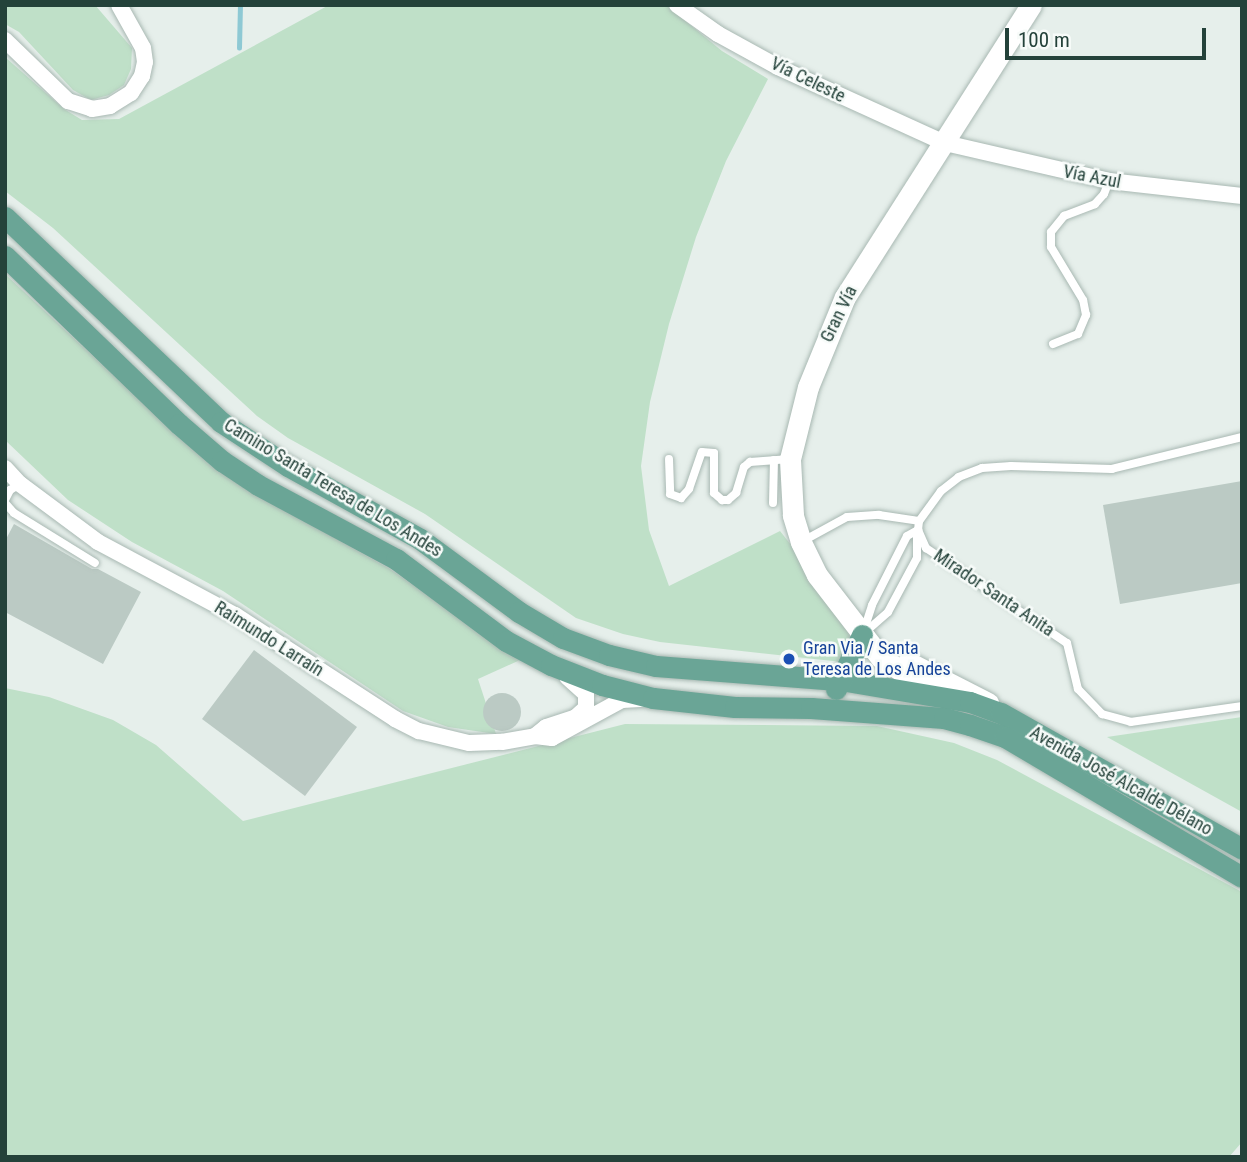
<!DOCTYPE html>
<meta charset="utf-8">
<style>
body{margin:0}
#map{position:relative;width:1247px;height:1162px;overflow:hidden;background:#e6efeb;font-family:"Roboto Condensed",sans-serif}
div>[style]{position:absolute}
.green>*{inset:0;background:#bfe0c8}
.stream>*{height:4.5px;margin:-2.25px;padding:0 2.25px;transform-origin:2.25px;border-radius:2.25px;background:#8ec9d4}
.building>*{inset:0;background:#bbcac4}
.round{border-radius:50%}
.roads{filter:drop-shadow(0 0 2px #a8b8b2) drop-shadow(0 0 2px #a8b8b2)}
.lane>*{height:8px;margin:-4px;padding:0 4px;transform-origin:4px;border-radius:4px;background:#fff}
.street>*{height:16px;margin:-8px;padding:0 8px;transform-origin:8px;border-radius:8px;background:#fff}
.secondary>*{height:21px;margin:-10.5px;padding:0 10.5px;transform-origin:10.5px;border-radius:10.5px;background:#fff}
.primary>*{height:21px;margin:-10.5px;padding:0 10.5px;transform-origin:10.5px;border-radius:10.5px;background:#6aa596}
.dots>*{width:19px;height:19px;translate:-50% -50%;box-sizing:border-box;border:4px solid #f7fbf9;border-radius:50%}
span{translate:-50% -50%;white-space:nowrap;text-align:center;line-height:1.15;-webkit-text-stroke:5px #f7fbf9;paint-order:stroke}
.street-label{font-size:18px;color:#24423a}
.transit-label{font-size:18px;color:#164399}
.left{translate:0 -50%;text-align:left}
.frame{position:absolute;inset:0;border:7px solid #24423a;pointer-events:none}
.scale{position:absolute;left:1005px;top:28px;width:201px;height:32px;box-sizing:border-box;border:4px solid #24423a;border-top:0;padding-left:9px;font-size:21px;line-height:24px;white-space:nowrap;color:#24423a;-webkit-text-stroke:5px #f7fbf9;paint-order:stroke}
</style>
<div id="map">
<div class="green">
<div style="clip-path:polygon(5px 5px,95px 5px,132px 48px,131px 69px,124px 85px,109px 95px,91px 100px,73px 90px,19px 32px,5px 24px)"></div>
<div style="clip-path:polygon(329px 5px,666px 5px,722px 51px,768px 79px,726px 161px,696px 237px,669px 324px,650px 402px,641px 466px,649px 530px,669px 586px,780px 531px,859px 631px,842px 662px,660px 642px,623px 634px,576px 618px,425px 514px,288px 438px,257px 416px,53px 228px,5px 191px,5px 57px,64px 109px,82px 120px,119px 119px)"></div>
<div style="clip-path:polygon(5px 274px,173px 431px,254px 493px,390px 569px,520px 660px,478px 679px,496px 734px,448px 727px,403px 711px,223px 591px,132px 542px,68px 500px,5px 440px)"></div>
<div style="clip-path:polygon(5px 688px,49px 697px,113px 720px,156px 745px,243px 821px,625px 724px,877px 726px,954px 743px,997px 760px,1242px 892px,1242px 1142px,1229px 1157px,5px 1157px)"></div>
<div style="clip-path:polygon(1242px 717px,1242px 812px,1107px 737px)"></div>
</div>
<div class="stream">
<div style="left:239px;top:48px;width:43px;rotate:-88.7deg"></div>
</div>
<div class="building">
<div style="clip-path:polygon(1242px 481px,1242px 583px,1120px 604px,1103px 505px)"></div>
<div style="clip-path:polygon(14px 524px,92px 569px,98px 569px,141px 592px,103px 664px,5px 612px,5px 541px)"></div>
<div style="clip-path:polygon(254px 650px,357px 727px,305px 796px,202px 719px)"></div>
<div class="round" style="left:483px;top:693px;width:38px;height:38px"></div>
</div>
<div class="roads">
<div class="lane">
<div style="left:1053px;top:344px;width:27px;rotate:-22deg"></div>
<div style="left:1078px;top:334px;width:21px;rotate:-67deg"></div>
<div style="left:1086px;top:315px;width:15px;rotate:-101deg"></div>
<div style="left:1083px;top:300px;width:62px;rotate:-121.1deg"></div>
<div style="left:1051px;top:247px;width:15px;rotate:-90deg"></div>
<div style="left:1051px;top:232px;width:21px;rotate:-51deg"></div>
<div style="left:1064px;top:216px;width:33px;rotate:-21deg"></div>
<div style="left:1095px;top:204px;width:13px;rotate:-48deg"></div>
<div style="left:1104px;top:194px;width:14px;rotate:-69deg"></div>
<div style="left:1242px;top:437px;width:134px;rotate:166.2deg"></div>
<div style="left:1112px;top:469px;width:101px;rotate:-178.3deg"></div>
<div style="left:1011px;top:466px;width:29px;rotate:176deg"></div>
<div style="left:982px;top:468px;width:25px;rotate:159deg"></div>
<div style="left:959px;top:477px;width:23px;rotate:142deg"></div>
<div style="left:941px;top:491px;width:37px;rotate:126deg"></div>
<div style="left:919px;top:521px;width:9px;rotate:96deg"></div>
<div style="left:918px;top:530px;width:20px;rotate:66deg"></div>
<div style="left:926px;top:548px;width:170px;rotate:34deg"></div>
<div style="left:1067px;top:643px;width:47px;rotate:76.6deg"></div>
<div style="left:1078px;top:689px;width:35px;rotate:46deg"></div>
<div style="left:1102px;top:714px;width:30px;rotate:15deg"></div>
<div style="left:1131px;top:722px;width:112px;rotate:-8.2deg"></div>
<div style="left:669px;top:459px;width:35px;rotate:88deg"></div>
<div style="left:670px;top:494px;width:12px;rotate:20deg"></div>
<div style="left:681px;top:498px;width:12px;rotate:-48deg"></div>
<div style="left:689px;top:489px;width:39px;rotate:-71deg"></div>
<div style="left:702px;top:452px;width:12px;rotate:5deg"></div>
<div style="left:714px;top:453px;width:40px;rotate:90deg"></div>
<div style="left:714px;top:493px;width:11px;rotate:41deg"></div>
<div style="left:722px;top:500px;width:6px"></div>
<div style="left:728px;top:500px;width:11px;rotate:-41deg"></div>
<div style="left:736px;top:493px;width:27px;rotate:-73deg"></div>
<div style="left:744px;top:467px;width:8px;rotate:-40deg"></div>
<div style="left:750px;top:462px;width:40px;rotate:-4.3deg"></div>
<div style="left:5px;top:500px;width:11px;rotate:-63deg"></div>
<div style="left:10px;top:490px;width:12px;rotate:-31deg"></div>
<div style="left:5px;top:503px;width:13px;rotate:48deg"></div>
<div style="left:14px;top:513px;width:95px;rotate:31.7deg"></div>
<div style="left:773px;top:503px;width:43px;rotate:-88.7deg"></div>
<div style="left:803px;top:541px;width:50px;rotate:-28.6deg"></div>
<div style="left:847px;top:517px;width:32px;rotate:-4deg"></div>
<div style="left:879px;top:515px;width:40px;rotate:8.5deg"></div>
<div style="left:864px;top:630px;width:26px;rotate:-72deg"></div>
<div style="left:872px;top:605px;width:77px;rotate:-63.1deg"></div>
<div style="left:907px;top:536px;width:13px;rotate:-29deg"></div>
<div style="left:863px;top:634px;width:33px;rotate:-41deg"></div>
<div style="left:888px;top:612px;width:61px;rotate:-61.8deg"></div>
<div style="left:917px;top:558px;width:22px;rotate:-90deg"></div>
</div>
<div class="street">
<div style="left:677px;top:5px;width:50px;rotate:35.3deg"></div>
<div style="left:718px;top:34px;width:68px;rotate:28.8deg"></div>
<div style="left:778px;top:67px;width:183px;rotate:24.5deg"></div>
<div style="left:945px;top:143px;width:168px;rotate:13deg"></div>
<div style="left:1109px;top:181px;width:134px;rotate:6.4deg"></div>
<div style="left:5px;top:40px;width:88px;rotate:44.1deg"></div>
<div style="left:68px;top:101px;width:25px;rotate:18deg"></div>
<div style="left:92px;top:109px;width:18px;rotate:-9deg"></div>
<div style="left:110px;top:106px;width:25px;rotate:-32deg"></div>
<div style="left:131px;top:93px;width:20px;rotate:-57deg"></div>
<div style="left:142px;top:76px;width:14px;rotate:-78deg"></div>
<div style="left:145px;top:62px;width:14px;rotate:-98deg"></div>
<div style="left:143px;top:48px;width:49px;rotate:-119.2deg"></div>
<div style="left:5px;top:468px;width:22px;rotate:47deg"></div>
<div style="left:20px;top:484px;width:97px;rotate:36.6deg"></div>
<div style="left:98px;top:542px;width:155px;rotate:28.1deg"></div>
<div style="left:235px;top:615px;width:191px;rotate:33deg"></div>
<div style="left:395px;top:719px;width:27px;rotate:27deg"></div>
<div style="left:419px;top:731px;width:51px;rotate:13.5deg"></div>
<div style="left:469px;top:743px;width:33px;rotate:-2deg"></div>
<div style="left:502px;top:742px;width:34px;rotate:-10deg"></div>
<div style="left:535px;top:736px;width:17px;rotate:7deg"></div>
<div style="left:552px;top:738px;width:80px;rotate:-28.5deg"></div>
<div style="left:622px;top:700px;width:18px;rotate:-3deg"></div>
<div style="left:535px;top:736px;width:14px;rotate:-39deg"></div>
<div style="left:546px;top:727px;width:32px;rotate:-18deg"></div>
<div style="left:576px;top:717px;width:13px;rotate:-42deg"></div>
<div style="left:586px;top:708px;width:14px;rotate:-90deg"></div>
<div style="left:586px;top:694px;width:25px;rotate:-138deg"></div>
</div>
<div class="secondary">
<div style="left:908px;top:662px;width:90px;rotate:27.1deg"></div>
<div style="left:943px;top:697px;width:73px;rotate:-147.8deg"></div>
<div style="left:881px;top:658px;width:105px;rotate:-127.6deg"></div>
<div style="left:817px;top:575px;width:37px;rotate:-116deg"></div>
<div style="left:801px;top:542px;width:28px;rotate:-107deg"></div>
<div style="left:793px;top:515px;width:56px;rotate:-93.1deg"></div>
<div style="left:790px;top:459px;width:74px;rotate:-76deg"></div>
<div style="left:808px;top:387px;width:97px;rotate:-67.7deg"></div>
<div style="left:845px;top:297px;width:346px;rotate:-57.5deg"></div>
</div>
<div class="primary">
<div style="left:5px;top:217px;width:298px;rotate:43.5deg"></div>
<div style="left:221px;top:422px;width:80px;rotate:33.3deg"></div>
<div style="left:288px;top:466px;width:151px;rotate:28.9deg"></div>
<div style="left:420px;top:539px;width:123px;rotate:36.4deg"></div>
<div style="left:519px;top:612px;width:51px;rotate:30.6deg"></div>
<div style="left:563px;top:638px;width:49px;rotate:20.3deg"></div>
<div style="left:609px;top:655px;width:48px;rotate:13.2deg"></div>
<div style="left:656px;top:666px;width:185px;rotate:4.4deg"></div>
<div style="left:840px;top:680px;width:132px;rotate:9.6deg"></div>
<div style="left:970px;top:702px;width:33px;rotate:20deg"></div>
<div style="left:1001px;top:713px;width:277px;rotate:29.4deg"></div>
<div style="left:5px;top:256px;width:242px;rotate:44deg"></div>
<div style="left:179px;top:424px;width:57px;rotate:40.7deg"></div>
<div style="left:222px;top:461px;width:43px;rotate:33.7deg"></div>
<div style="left:258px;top:485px;width:157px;rotate:28.2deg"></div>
<div style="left:396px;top:559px;width:137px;rotate:36.7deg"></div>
<div style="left:506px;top:641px;width:51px;rotate:28.1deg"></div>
<div style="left:551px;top:665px;width:55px;rotate:21.4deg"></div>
<div style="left:602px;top:685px;width:53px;rotate:14.3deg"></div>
<div style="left:653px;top:698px;width:82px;rotate:6.3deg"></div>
<div style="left:735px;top:707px;width:76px;rotate:0.8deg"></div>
<div style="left:811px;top:708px;width:133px;rotate:4.3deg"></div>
<div style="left:944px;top:718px;width:27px;rotate:15deg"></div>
<div style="left:970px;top:725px;width:37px;rotate:19deg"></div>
<div style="left:1005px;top:737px;width:275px;rotate:30.6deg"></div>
<div style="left:836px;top:689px;width:60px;rotate:-64.3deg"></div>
</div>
</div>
<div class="dots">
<div style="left:789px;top:659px;background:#1a4fb4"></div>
</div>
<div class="street-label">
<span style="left:808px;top:80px;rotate:26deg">Vía Celeste</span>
<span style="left:1092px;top:177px;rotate:11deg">Vía Azul</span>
<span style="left:839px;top:314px;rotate:-64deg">Gran Vía</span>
<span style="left:333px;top:488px;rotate:31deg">Camino Santa Teresa de Los Andes</span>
<span style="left:994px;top:593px;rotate:34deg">Mirador Santa Anita</span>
<span style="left:269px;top:639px;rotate:32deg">Raimundo Larraín</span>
<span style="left:1121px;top:781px;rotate:29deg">Avenida José Alcalde Délano</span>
</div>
<div class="transit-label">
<span class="left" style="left:803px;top:659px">Gran Via / Santa<br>Teresa de Los Andes</span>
</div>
<div class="frame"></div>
<div class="scale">100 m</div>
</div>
